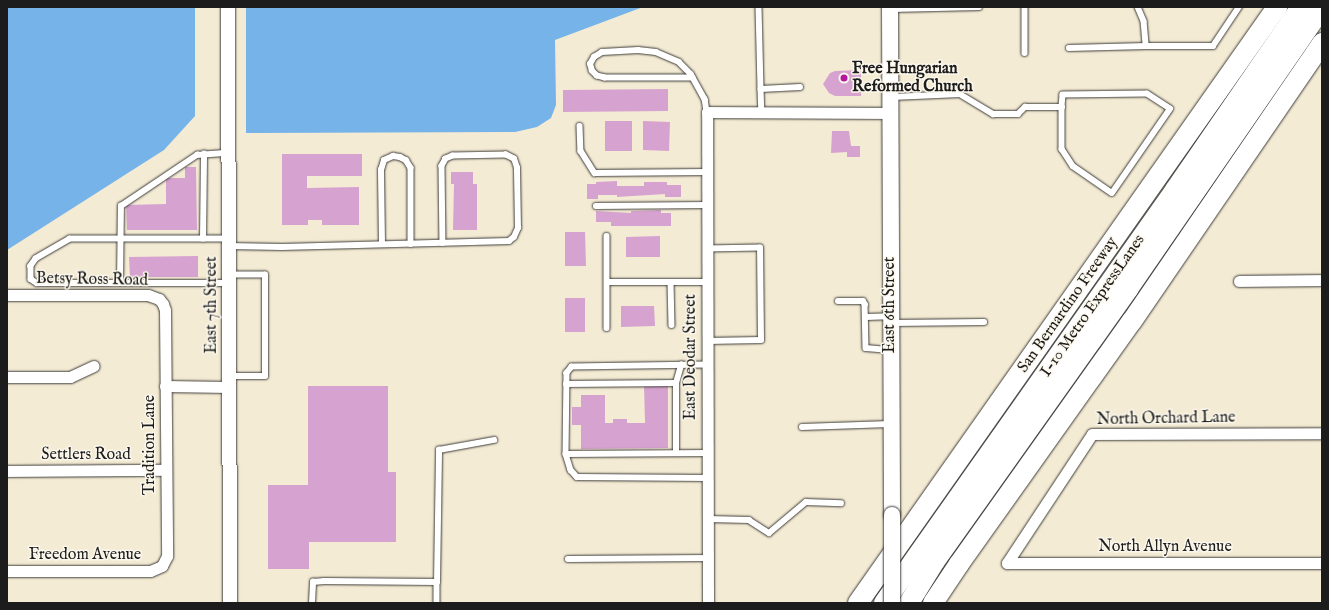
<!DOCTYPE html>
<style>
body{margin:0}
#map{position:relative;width:1329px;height:610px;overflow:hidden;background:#f4ebd4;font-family:"IM FELL English",serif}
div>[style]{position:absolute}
.water>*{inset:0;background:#76b3e9}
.building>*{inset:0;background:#d6a2cf}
.roads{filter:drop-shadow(0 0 1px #3c3b38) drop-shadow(0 0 1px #3c3b38)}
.service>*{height:5.5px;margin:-2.75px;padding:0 2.75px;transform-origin:2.75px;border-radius:2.75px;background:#fff}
.minor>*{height:11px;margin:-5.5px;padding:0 5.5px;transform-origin:5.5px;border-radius:5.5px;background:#fff}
.tertiary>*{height:14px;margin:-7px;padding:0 7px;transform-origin:7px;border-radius:7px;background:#fff}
.secondary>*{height:16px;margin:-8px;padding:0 8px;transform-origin:8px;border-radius:8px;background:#fff}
.motorway>*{height:20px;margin:-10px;padding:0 10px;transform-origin:10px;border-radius:10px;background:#fff}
.bridges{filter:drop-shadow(0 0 1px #3c3b38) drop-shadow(0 0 1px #3c3b38)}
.secondary-bridge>*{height:16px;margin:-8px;padding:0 8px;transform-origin:8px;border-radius:8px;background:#fff}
.dots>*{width:11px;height:11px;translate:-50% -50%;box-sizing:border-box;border:2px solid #fbf7ec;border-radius:50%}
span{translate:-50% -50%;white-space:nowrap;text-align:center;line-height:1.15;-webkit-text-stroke:3px #fbf7ec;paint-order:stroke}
.poi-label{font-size:16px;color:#1c1c1c;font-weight:700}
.left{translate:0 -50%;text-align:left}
.street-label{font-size:16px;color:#1c1c1c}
.frame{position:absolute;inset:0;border:8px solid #1c1c1c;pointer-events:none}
</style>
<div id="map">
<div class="water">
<div style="clip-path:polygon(7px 7px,195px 7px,195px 116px,164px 150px,7px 250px)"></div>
<div style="clip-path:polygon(246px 7px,643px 7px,555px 40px,556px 105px,551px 118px,537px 127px,515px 132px,246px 133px)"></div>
</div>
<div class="building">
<div style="clip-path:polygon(861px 70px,861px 96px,835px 96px,829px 93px,823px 84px,830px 73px,835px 71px)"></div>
<div style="clip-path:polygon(668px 89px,668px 111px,563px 112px,563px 90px)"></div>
<div style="clip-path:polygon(605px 121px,632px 121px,632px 151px,605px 151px)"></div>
<div style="clip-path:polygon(643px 121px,670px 122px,669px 151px,643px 150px)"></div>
<div style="clip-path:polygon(832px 131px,849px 131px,851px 146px,860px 146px,860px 157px,847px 157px,847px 152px,831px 153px)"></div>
<div style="clip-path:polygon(282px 154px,362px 154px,362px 176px,307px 176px,307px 188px,359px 187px,359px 225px,322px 225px,322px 220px,308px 220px,308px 225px,282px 225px)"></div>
<div style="clip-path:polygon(185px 167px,196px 167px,197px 230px,127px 230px,126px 205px,166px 204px,166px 178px,185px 178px)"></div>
<div style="clip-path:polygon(451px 172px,473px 172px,473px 184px,477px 184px,477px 230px,453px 230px,454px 184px,451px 184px)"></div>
<div style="clip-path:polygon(617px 181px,617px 186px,644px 186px,644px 182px,667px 182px,667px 185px,681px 185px,681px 197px,665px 197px,665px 194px,617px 197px,617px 195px,598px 195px,598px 199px,587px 199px,587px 184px,596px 184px,596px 182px)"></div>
<div style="clip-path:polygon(661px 210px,661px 213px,671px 213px,671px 226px,611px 226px,611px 222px,596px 222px,596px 211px,631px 213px,631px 211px)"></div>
<div style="clip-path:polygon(565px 232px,585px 232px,586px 266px,565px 266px)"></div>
<div style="clip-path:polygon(660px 236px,660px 257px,626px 257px,626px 237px)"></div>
<div style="clip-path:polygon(198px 256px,198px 277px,130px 277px,129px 257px)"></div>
<div style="clip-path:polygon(565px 298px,585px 298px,585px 332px,565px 332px)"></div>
<div style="clip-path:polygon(621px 306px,654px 306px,655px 326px,621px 327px)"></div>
<div style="clip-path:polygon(644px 385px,668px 385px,668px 448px,581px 449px,581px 425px,572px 425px,572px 407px,581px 407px,581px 395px,605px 395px,605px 423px,613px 423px,613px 419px,627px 419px,627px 423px,645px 423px)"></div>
<div style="clip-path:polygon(308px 386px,388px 386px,388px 472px,396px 472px,396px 542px,309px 542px,309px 569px,268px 569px,268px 485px,308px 485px)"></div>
</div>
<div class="roads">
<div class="service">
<div style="left:759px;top:7px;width:82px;rotate:88.6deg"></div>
<div style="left:761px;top:89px;width:39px;rotate:-3deg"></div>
<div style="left:1025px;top:7px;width:46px;rotate:90deg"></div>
<div style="left:1138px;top:7px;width:15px;rotate:67deg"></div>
<div style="left:1144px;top:21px;width:25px;rotate:85deg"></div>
<div style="left:1146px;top:46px;width:67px"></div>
<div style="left:1213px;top:46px;width:47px;rotate:-56.3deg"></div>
<div style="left:892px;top:9px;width:87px;rotate:-1.3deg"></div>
<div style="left:1069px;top:48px;width:77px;rotate:-1.5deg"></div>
<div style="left:693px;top:78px;width:88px;rotate:180deg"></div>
<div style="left:605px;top:78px;width:8px;rotate:-166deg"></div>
<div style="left:597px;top:76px;width:7px;rotate:-135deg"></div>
<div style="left:592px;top:71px;width:7px;rotate:-106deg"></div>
<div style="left:590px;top:64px;width:8px;rotate:-60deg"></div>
<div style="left:594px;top:57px;width:9px;rotate:-32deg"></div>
<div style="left:602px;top:52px;width:36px;rotate:-3deg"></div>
<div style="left:638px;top:50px;width:18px;rotate:6deg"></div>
<div style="left:656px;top:52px;width:25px;rotate:23deg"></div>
<div style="left:679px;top:62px;width:17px;rotate:45deg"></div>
<div style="left:691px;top:74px;width:29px;rotate:61deg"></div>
<div style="left:705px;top:99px;width:13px;rotate:81deg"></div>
<div style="left:761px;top:89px;width:23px;rotate:88deg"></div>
<div style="left:892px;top:97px;width:68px;rotate:-2.5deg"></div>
<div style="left:960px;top:94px;width:39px;rotate:31deg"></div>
<div style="left:993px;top:114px;width:25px"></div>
<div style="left:1018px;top:114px;width:10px;rotate:-45deg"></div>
<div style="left:1025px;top:107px;width:37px"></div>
<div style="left:1062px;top:107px;width:42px;rotate:90deg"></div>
<div style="left:1062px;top:149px;width:20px;rotate:57deg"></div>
<div style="left:1073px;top:166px;width:47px;rotate:34.7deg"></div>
<div style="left:1112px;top:193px;width:102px;rotate:-55.4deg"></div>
<div style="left:1170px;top:109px;width:27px;rotate:-147deg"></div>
<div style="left:1147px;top:94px;width:84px;rotate:179.3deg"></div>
<div style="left:1063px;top:95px;width:12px;rotate:95deg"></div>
<div style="left:580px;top:126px;width:25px;rotate:88deg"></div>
<div style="left:581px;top:151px;width:26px;rotate:58deg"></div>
<div style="left:595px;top:173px;width:112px;rotate:-0.5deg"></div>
<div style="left:596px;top:206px;width:111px;rotate:-0.5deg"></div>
<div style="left:607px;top:236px;width:92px;rotate:90deg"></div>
<div style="left:203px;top:239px;width:85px;rotate:-89.3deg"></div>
<div style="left:228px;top:239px;width:158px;rotate:180deg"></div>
<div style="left:70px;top:239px;width:39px;rotate:150deg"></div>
<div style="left:36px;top:259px;width:9px;rotate:126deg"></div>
<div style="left:31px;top:266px;width:13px;rotate:90deg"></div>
<div style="left:31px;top:279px;width:7px;rotate:34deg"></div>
<div style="left:37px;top:283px;width:191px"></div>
<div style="left:382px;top:244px;width:74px;rotate:-90.8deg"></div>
<div style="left:381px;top:170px;width:10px;rotate:-73deg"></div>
<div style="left:384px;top:160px;width:10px;rotate:-24deg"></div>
<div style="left:393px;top:156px;width:7px;rotate:8deg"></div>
<div style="left:400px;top:157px;width:7px;rotate:27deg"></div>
<div style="left:406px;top:160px;width:9px;rotate:58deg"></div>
<div style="left:411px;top:168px;width:76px;rotate:90deg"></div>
<div style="left:229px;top:246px;width:53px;rotate:1.1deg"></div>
<div style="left:282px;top:247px;width:227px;rotate:-1.5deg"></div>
<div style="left:509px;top:241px;width:6px;rotate:-39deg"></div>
<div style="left:514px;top:237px;width:10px;rotate:-66deg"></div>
<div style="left:518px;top:228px;width:60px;rotate:-91deg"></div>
<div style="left:517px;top:168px;width:9px;rotate:-108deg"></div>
<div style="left:514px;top:159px;width:9px;rotate:-153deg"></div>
<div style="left:506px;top:155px;width:53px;rotate:178.9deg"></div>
<div style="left:453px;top:156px;width:8px;rotate:157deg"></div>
<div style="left:446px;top:159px;width:8px;rotate:120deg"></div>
<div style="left:442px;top:166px;width:77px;rotate:89.3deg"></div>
<div style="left:607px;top:282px;width:100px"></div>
<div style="left:671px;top:282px;width:43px;rotate:88.7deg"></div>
<div style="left:120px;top:283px;width:77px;rotate:-89.3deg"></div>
<div style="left:121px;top:206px;width:92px;rotate:-33.9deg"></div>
<div style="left:197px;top:155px;width:31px;rotate:-4deg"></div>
<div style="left:838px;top:301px;width:25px"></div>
<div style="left:863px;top:301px;width:4px;rotate:56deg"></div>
<div style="left:865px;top:304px;width:44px;rotate:88.7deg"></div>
<div style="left:866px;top:348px;width:24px;rotate:5deg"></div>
<div style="left:866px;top:317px;width:23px;rotate:-2deg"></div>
<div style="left:892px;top:323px;width:92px;rotate:-0.6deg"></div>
<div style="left:707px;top:341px;width:54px;rotate:-1.1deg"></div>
<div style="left:761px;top:340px;width:92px;rotate:-90.6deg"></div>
<div style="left:760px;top:248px;width:53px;rotate:178.9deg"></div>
<div style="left:707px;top:365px;width:135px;rotate:179.2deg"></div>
<div style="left:572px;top:367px;width:8px;rotate:130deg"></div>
<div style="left:567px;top:373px;width:81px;rotate:90.7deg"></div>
<div style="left:566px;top:454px;width:17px;rotate:73deg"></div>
<div style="left:571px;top:470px;width:9px;rotate:49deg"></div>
<div style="left:577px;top:477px;width:131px;rotate:0.4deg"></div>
<div style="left:229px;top:376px;width:36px"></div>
<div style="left:265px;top:376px;width:101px;rotate:-90deg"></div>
<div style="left:265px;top:275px;width:36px;rotate:180deg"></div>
<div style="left:566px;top:384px;width:110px;rotate:-0.5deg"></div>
<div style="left:802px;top:427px;width:88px;rotate:-2deg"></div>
<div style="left:676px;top:453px;width:70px;rotate:-90deg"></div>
<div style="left:676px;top:383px;width:19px;rotate:-74deg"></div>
<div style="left:566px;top:454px;width:142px;rotate:-0.4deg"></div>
<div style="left:708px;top:519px;width:41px;rotate:1.4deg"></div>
<div style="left:749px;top:520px;width:24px;rotate:33deg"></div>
<div style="left:769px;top:533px;width:48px;rotate:-40deg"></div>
<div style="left:806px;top:502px;width:35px;rotate:2deg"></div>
<div style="left:568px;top:559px;width:140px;rotate:-0.4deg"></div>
<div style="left:437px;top:582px;width:132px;rotate:-89.1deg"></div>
<div style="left:439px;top:450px;width:56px;rotate:-10.3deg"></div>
<div style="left:312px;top:603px;width:21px;rotate:-87deg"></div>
<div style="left:313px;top:582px;width:11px;rotate:-5deg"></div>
<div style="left:324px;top:581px;width:113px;rotate:0.5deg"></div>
<div style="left:437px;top:582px;width:21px;rotate:90deg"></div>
</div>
<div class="minor">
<div style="left:1239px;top:281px;width:83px;rotate:-0.7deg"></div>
<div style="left:7px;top:295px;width:141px"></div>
<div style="left:148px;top:295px;width:12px;rotate:20deg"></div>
<div style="left:159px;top:299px;width:6px;rotate:51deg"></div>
<div style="left:163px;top:304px;width:6px;rotate:72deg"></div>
<div style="left:165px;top:310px;width:246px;rotate:89.5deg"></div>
<div style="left:167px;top:556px;width:11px;rotate:117deg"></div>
<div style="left:162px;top:566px;width:13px;rotate:157deg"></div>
<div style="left:150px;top:571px;width:143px;rotate:180deg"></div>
<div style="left:7px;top:377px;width:63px"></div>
<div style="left:70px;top:377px;width:26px;rotate:-25deg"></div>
<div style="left:165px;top:386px;width:64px;rotate:0.9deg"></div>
<div style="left:7px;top:471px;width:159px;rotate:-0.4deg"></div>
<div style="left:1007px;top:563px;width:154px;rotate:-56.6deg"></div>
<div style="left:1092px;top:434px;width:230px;rotate:-0.2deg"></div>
<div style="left:1007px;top:563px;width:315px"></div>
<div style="left:708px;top:603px;width:491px;rotate:-90.1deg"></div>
<div style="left:707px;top:112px;width:183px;rotate:0.3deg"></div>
</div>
<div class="tertiary">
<div style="left:228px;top:7px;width:596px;rotate:89.81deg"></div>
</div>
<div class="secondary">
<div style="left:890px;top:7px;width:508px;rotate:89.77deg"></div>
</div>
<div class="motorway">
<div style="left:858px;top:603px;width:729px;rotate:-54.89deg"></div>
<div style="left:884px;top:603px;width:505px;rotate:-54.83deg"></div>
<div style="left:1175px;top:190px;width:222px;rotate:-55.5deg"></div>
<div style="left:909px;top:603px;width:49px;rotate:-58.2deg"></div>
<div style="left:935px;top:561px;width:334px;rotate:-54.6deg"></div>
<div style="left:1128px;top:289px;width:341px;rotate:-55.4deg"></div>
<div style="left:933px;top:603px;width:47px;rotate:-56.3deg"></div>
<div style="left:959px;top:564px;width:298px;rotate:-54.6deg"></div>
<div style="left:1132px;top:321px;width:337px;rotate:-55.6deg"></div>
</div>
</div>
<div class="bridges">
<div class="secondary-bridge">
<div style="left:892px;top:515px;width:88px;rotate:90deg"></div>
</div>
</div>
<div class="dots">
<div style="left:844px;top:78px;background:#b5179e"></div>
</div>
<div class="poi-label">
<span class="left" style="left:852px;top:78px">Free Hungarian<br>Reformed Church</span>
</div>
<div class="street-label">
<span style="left:92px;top:280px;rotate:1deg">Betsy Ross Road</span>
<span style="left:212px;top:305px;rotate:-90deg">East 7th Street</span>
<span style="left:890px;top:305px;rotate:-90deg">East 6th Street</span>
<span style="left:1068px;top:305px;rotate:-55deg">San Bernardino Freeway</span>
<span style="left:1093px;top:306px;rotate:-55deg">I-10 Metro ExpressLanes</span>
<span style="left:691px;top:357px;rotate:-90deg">East Deodar Street</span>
<span style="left:1166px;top:419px;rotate:-1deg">North Orchard Lane</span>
<span style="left:150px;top:445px;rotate:-90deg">Tradition Lane</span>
<span style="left:86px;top:455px">Settlers Road</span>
<span style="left:1165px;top:547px">North Allyn Avenue</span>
<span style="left:85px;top:555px">Freedom Avenue</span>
</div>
<div class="frame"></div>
</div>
